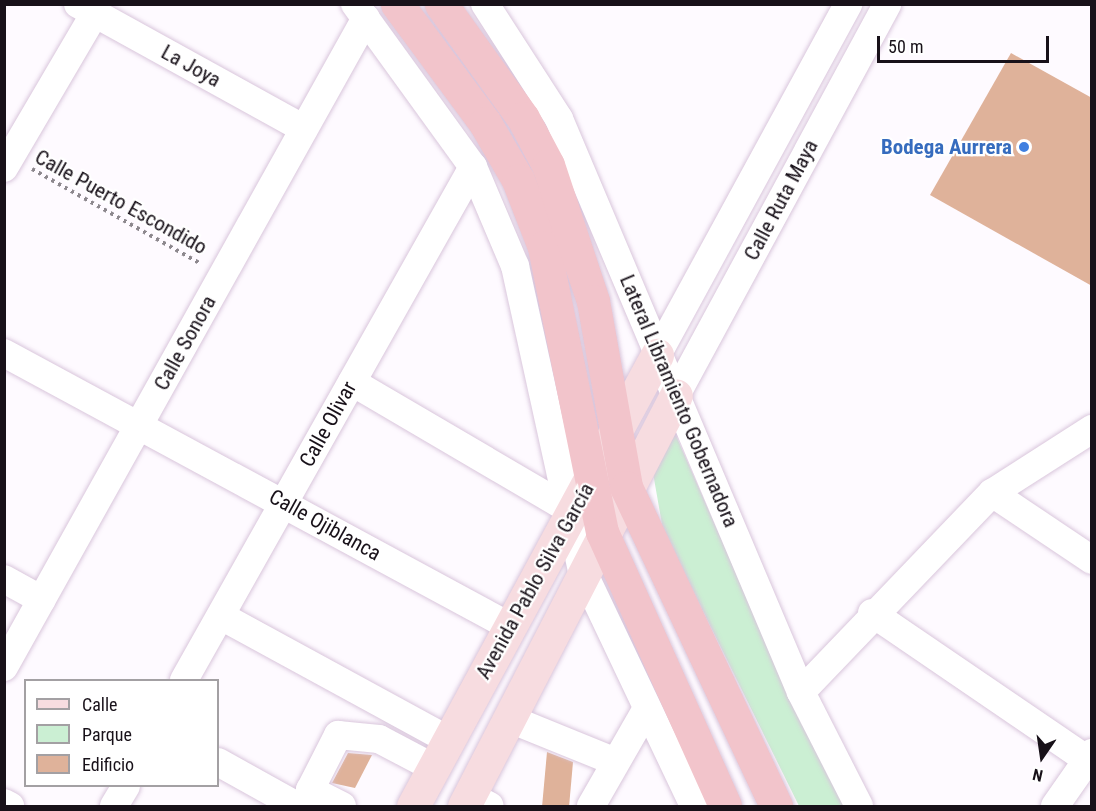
<!DOCTYPE html>
<meta charset="utf-8">
<style>
body{margin:0}
#map{position:relative;width:1096px;height:811px;overflow:hidden;background:#fefaff;font-family:"Roboto Condensed",sans-serif}
div>[style]{position:absolute}
.green>*{inset:0;background:#cbefd3}
.building>*{inset:0;background:#dfb29a}
.path>*{height:4px;margin-top:-2px;transform-origin:0;background:repeating-linear-gradient(90deg,#8d888e 0 3px,transparent 0 7.5px)}
.roads{filter:drop-shadow(0 0 2px #d9c6dc) drop-shadow(0 0 2px #d9c6dc)}
.minor>*{height:28px;margin:-14px;padding:0 14px;transform-origin:14px;border-radius:14px;background:#fff}
.major>*{height:33px;margin:-16.5px;padding:0 16.5px;transform-origin:16.5px;border-radius:16.5px;background:#f7dce0}
.highway>*{height:33px;margin:-16.5px;padding:0 16.5px;transform-origin:16.5px;border-radius:16.5px;background:#f2c4cb}
.dots>*{width:16px;height:16px;translate:-50% -50%;box-sizing:border-box;border:3px solid #fff;border-radius:50%}
span{translate:-50% -50%;white-space:nowrap;text-align:center;line-height:1.15;-webkit-text-stroke:4.5px #fff;paint-order:stroke}
.street-label{font-size:21px;color:#181119}
.shop-label{font-size:21px;color:#366cbe;font-weight:700}
.right{translate:-100% -50%;text-align:right}
.frame{position:absolute;inset:0;border:6px solid #181119;pointer-events:none}
.legend{position:absolute;left:24px;top:679px;width:195px;height:108px;box-sizing:border-box;background:#fff;border:2px solid #a3a0a3;margin:0;padding:8px 10px;list-style:none;font-size:18px;color:#181119}
.legend li{display:flex;align-items:center;gap:12px;height:30px}
.legend b{width:30px;border:2px solid #a3a0a3}
.north{position:absolute;left:1012px;top:727px;width:60px;height:60px;-webkit-text-stroke:4px #fff;paint-order:stroke;rotate:193deg;font-size:16px;font-weight:700;line-height:24px;text-align:center;color:#181119}
.north::after{content:'';display:block;margin:auto;width:21px;height:27px;background:#181119;clip-path:polygon(50% 0,100% 100%,50% 72%,0 100%)}
.scale{position:absolute;left:877px;top:36px;width:172px;height:27px;box-sizing:border-box;border:3px solid #181119;border-top:0;padding-left:8px;font-size:18px;line-height:21px;white-space:nowrap;color:#181119;-webkit-text-stroke:4px #fff;paint-order:stroke}
</style>
<div id="map">
<div class="green">
<div style="clip-path:polygon(671px 424px,791px 699px,845px 806px,799px 806px,663px 530px,653px 473px)"></div>
</div>
<div class="building">
<div style="clip-path:polygon(1011px 53px,1092px 98px,1092px 286px,930px 195px)"></div>
<div style="clip-path:polygon(547px 752px,573px 762px,569px 807px,542px 807px)"></div>
<div style="clip-path:polygon(348px 753px,372px 755px,355px 788px,332px 783px)"></div>
</div>
<div class="path">
<div style="left:32px;top:169px;width:194px;rotate:29.3deg"></div>
</div>
<div class="roads">
<div class="minor">
<div style="left:78px;top:4px;width:258px;rotate:28.9deg"></div>
<div style="left:355px;top:4px;width:201px;rotate:54.1deg"></div>
<div style="left:473px;top:167px;width:108px;rotate:67deg"></div>
<div style="left:515px;top:266px;width:311px;rotate:77.6deg"></div>
<div style="left:582px;top:570px;width:261px;rotate:64.6deg"></div>
<div style="left:485px;top:4px;width:137px;rotate:57.2deg"></div>
<div style="left:559px;top:119px;width:622px;rotate:67.1deg"></div>
<div style="left:801px;top:692px;width:128px;rotate:63deg"></div>
<div style="left:4px;top:168px;width:180px;rotate:-59.6deg"></div>
<div style="left:4px;top:353px;width:574px;rotate:28.4deg"></div>
<div style="left:657px;top:355px;width:400px;rotate:-61.4deg"></div>
<div style="left:352px;top:382px;width:255px;rotate:30.4deg"></div>
<div style="left:676px;top:395px;width:444px;rotate:-61.6deg"></div>
<div style="left:992px;top:493px;width:120px;rotate:33.8deg"></div>
<div style="left:4px;top:579px;width:43px;rotate:28.9deg"></div>
<div style="left:872px;top:613px;width:266px;rotate:34.3deg"></div>
<div style="left:221px;top:616px;width:259px;rotate:28.6deg"></div>
<div style="left:4px;top:667px;width:743px;rotate:-60.85deg"></div>
<div style="left:184px;top:680px;width:589px;rotate:-60.61deg"></div>
<div style="left:801px;top:692px;width:276px;rotate:-46.2deg"></div>
<div style="left:992px;top:493px;width:119px;rotate:-32.6deg"></div>
<div style="left:510px;top:719px;width:114px;rotate:22.1deg"></div>
<div style="left:218px;top:762px;width:90px;rotate:29.1deg"></div>
<div style="left:470px;top:796px;width:22px;rotate:27deg"></div>
<div style="left:4px;top:803px;width:7px;rotate:27deg"></div>
<div style="left:114px;top:806px;width:23px;rotate:-59deg"></div>
<div style="left:342px;top:806px;width:36px;rotate:-153deg"></div>
<div style="left:310px;top:790px;width:62px;rotate:-63deg"></div>
<div style="left:338px;top:735px;width:41px;rotate:5.6deg"></div>
<div style="left:379px;top:739px;width:62px;rotate:27.8deg"></div>
<div style="left:591px;top:806px;width:111px;rotate:-60.2deg"></div>
<div style="left:1055px;top:806px;width:65px;rotate:-55.1deg"></div>
</div>
<div class="major">
<div style="left:413px;top:806px;width:513px;rotate:-61.59deg"></div>
<div style="left:464px;top:806px;width:462px;rotate:-62.7deg"></div>
</div>
<div class="highway">
<div style="left:397px;top:4px;width:148px;rotate:53.5deg"></div>
<div style="left:485px;top:123px;width:66px;rotate:59.9deg"></div>
<div style="left:518px;top:180px;width:72px;rotate:68.8deg"></div>
<div style="left:544px;top:247px;width:291px;rotate:78.5deg"></div>
<div style="left:602px;top:532px;width:300px;rotate:65.8deg"></div>
<div style="left:441px;top:4px;width:140px;rotate:54.3deg"></div>
<div style="left:523px;top:118px;width:53px;rotate:62deg"></div>
<div style="left:548px;top:165px;width:143px;rotate:71.7deg"></div>
<div style="left:593px;top:301px;width:189px;rotate:79.9deg"></div>
<div style="left:626px;top:487px;width:353px;rotate:64.8deg"></div>
</div>
</div>
<div class="dots">
<div style="left:1024px;top:147px;background:#3f7fe0"></div>
</div>
<div class="street-label">
<span style="left:191px;top:66px;rotate:29deg">La Joya</span>
<span style="left:781px;top:200px;rotate:-62deg">Calle Ruta Maya</span>
<span style="left:121px;top:202px;rotate:29deg">Calle Puerto Escondido</span>
<span style="left:185px;top:343px;rotate:-61deg">Calle Sonora</span>
<span style="left:679px;top:401px;rotate:67deg">Lateral Libramiento Gobernadora</span>
<span style="left:328px;top:424px;rotate:-61deg">Calle Olivar</span>
<span style="left:325px;top:525px;rotate:29deg">Calle Ojiblanca</span>
<span style="left:535px;top:581px;rotate:-61deg">Avenida Pablo Silva García</span>
</div>
<div class="shop-label">
<span class="right" style="left:1012px;top:147px">Bodega Aurrera</span>
</div>
<div class="frame"></div>
<ul class="legend">
<li><b style="height:8px;background:#f7dce0"></b>Calle</li>
<li><b style="height:16px;background:#cbefd3"></b>Parque</li>
<li><b style="height:16px;background:#dfb29a"></b>Edificio</li>
</ul>
<div class="north">N</div>
<div class="scale">50 m</div>
</div>
